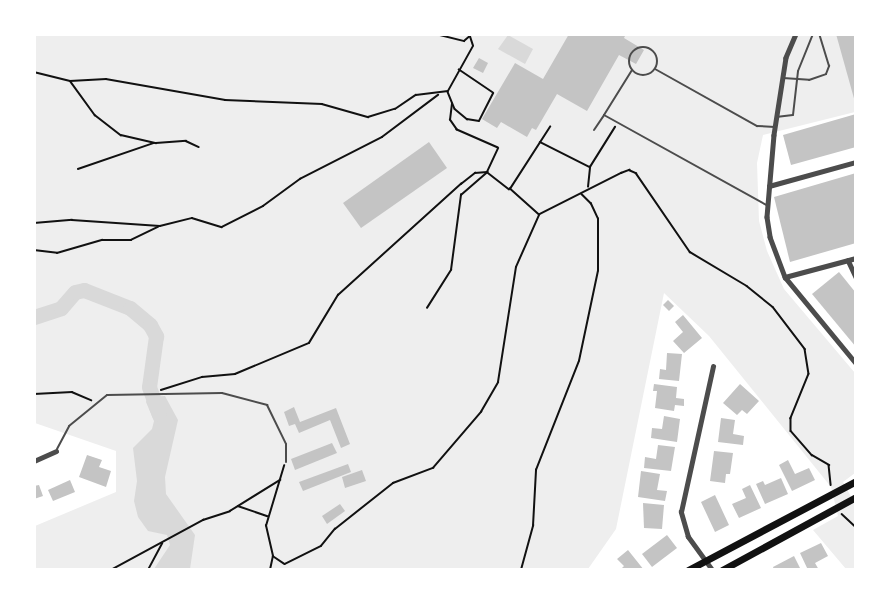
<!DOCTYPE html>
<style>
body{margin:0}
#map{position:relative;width:890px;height:604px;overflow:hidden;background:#fff;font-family:Inter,sans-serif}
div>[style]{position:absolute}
.green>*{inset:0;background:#eee}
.water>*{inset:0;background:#d9d9d9}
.river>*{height:15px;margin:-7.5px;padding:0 7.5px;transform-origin:7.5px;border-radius:7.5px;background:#d9d9d9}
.building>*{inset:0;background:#c4c4c4}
.path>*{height:1.5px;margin:-0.75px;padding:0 0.75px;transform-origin:0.75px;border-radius:0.75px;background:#111}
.service>*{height:2px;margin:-1px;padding:0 1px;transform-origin:1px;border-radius:1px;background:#4c4c4c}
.service>.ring{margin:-1px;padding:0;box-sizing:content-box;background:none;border:2px solid #4c4c4c;border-radius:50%}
.minor>*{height:4.5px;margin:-2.25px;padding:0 2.25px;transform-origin:2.25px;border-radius:2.25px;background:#4c4c4c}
.secondary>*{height:7px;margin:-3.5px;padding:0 3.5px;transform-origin:3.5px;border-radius:3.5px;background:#111}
span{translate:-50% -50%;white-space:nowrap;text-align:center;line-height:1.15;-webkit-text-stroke:5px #fff;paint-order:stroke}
.frame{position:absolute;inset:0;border:36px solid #fff;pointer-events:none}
</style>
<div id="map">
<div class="green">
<div style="clip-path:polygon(35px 35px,855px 35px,855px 112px,763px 135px,757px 163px,759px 221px,767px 251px,784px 289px,855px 373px,855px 473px,843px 482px,855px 504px,855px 569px,846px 569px,813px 530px,838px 516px,831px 487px,709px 336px,664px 293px,616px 529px,588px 569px,35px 569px,35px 526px,116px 492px,116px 451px,35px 423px)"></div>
</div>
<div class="water">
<div style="clip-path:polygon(508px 35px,533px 49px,525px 64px,498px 49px)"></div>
<div style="clip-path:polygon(165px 396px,178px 420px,165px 477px,166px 494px,195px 535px,190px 569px,154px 569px,170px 545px,167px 535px,148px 531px,138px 517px,134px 501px,137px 481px,133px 448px,152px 429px,154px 421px,146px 402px,148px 397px)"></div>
</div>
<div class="river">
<div style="left:34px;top:317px;width:28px;rotate:-18deg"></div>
<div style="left:61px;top:308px;width:21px;rotate:-49deg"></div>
<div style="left:75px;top:292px;width:9px;rotate:-13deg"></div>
<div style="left:84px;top:290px;width:49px;rotate:21.4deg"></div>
<div style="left:130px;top:308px;width:26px;rotate:40deg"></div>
<div style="left:150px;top:325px;width:13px;rotate:61deg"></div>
<div style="left:156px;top:336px;width:51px;rotate:97.8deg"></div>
<div style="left:149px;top:387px;width:29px;rotate:70deg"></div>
</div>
<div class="building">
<div style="clip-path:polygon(569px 34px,626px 34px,624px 38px,644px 50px,636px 64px,619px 55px,587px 111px,557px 94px,536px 130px,532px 128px,527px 137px,501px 122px,497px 128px,482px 119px,515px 63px,543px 79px)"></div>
<div style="clip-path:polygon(836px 34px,856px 34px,856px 102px,855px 102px)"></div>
<div style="clip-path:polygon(479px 58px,488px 63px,483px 73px,473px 68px)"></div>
<div style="clip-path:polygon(856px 114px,856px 147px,791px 165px,783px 135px)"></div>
<div style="clip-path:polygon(429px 142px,447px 168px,361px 228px,343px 203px)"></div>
<div style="clip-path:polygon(856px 173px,856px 243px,790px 262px,774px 197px)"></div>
<div style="clip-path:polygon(839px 272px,856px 293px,856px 347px,812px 294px)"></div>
<div style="clip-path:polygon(668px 300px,674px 306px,669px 311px,663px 305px)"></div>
<div style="clip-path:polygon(683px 315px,702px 338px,684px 353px,673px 341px,683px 332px,675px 322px)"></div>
<div style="clip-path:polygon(667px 353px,682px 354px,679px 381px,659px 379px,660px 369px,666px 370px)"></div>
<div style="clip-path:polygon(654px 384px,677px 387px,676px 398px,684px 399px,684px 406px,675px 405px,674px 411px,655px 408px,657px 391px,653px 391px)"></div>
<div style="clip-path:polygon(740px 384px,759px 401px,747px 414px,742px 410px,737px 415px,723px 403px)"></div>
<div style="clip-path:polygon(294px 407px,300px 422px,336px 408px,350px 444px,341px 448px,330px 420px,299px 433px,295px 424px,289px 426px,284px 412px)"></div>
<div style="clip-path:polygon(664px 416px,680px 419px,677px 442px,651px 438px,652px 428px,662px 429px)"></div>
<div style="clip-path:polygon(721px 418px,735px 420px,733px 434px,744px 436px,743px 445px,718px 442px)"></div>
<div style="clip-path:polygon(332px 443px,337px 453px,295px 470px,291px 459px)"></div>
<div style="clip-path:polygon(658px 445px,675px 447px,671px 471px,644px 468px,645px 457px,656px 459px)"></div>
<div style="clip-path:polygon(714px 451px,733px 453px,730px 474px,726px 474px,725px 483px,710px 481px)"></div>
<div style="clip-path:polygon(87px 455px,102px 460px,99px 467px,111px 471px,106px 487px,79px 477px)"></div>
<div style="clip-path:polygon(788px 460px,795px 474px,809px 468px,815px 480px,792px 491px,779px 465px)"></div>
<div style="clip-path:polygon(348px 464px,351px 472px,303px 491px,299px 482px)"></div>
<div style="clip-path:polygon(362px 470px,366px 481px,345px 488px,342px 477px)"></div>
<div style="clip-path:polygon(641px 471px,660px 474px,657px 490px,667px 491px,665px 501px,638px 497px)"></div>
<div style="clip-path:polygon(781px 478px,788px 494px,765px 504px,756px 484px,763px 481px,765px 485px)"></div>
<div style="clip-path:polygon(70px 480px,75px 492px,53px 501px,48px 490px)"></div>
<div style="clip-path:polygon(39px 485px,43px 496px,34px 499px,34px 486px)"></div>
<div style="clip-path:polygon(750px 485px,761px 508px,739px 518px,732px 504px,746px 498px,742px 489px)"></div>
<div style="clip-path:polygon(715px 495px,729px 525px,715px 532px,701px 502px)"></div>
<div style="clip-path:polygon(643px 503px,664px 505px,662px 529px,644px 528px)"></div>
<div style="clip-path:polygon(340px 504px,345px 511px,327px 524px,322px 516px)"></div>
<div style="clip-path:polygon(667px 535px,677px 548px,652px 567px,642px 554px)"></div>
<div style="clip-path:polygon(821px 543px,828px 556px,815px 563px,819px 570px,808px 570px,800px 553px)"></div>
<div style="clip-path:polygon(628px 550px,644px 570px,620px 570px,624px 566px,617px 559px)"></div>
<div style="clip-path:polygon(794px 556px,801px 570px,774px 570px,773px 567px)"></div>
</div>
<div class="path">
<div style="left:436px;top:34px;width:29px;rotate:14deg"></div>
<div style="left:464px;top:41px;width:11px;rotate:-41deg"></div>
<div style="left:34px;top:72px;width:37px;rotate:14deg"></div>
<div style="left:70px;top:81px;width:36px;rotate:-3deg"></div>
<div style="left:106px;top:79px;width:121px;rotate:10deg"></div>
<div style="left:225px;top:100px;width:97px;rotate:2.4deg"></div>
<div style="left:322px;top:104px;width:48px;rotate:15.8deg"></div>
<div style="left:368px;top:117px;width:28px;rotate:-17deg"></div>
<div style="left:395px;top:109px;width:25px;rotate:-34deg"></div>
<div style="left:416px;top:95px;width:32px;rotate:-7deg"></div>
<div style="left:448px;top:91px;width:51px;rotate:-60.9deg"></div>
<div style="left:473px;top:46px;width:9px;rotate:-108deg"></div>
<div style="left:71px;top:82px;width:41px;rotate:54deg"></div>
<div style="left:95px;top:115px;width:33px;rotate:38deg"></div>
<div style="left:121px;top:135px;width:36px;rotate:13deg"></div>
<div style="left:156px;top:143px;width:30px;rotate:-4deg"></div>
<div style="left:186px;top:141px;width:14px;rotate:25deg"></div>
<div style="left:448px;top:92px;width:18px;rotate:68deg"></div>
<div style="left:455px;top:109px;width:16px;rotate:40deg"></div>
<div style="left:467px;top:119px;width:12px;rotate:9deg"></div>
<div style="left:479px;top:121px;width:31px;rotate:-63deg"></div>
<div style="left:493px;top:93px;width:41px;rotate:-145.9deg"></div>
<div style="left:540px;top:142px;width:56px;rotate:26.6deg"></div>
<div style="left:78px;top:169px;width:80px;rotate:-18.9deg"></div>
<div style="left:588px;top:187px;width:20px;rotate:-84deg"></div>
<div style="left:590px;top:167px;width:47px;rotate:-58deg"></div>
<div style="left:540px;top:214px;width:91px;rotate:-26.8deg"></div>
<div style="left:621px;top:173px;width:9px;rotate:-21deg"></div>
<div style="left:629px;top:170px;width:8px;rotate:23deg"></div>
<div style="left:636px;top:173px;width:96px;rotate:55.6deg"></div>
<div style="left:690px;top:252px;width:66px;rotate:30.8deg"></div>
<div style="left:747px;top:286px;width:33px;rotate:39deg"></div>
<div style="left:773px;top:307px;width:53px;rotate:52.7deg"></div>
<div style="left:805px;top:349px;width:25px;rotate:81deg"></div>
<div style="left:809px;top:374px;width:48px;rotate:112.2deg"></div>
<div style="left:791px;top:418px;width:13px;rotate:90deg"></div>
<div style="left:791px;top:431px;width:32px;rotate:49deg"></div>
<div style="left:812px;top:455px;width:20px;rotate:30deg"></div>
<div style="left:829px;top:465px;width:20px;rotate:84deg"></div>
<div style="left:34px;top:223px;width:38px;rotate:-5deg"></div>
<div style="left:72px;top:220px;width:88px;rotate:3.9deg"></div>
<div style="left:160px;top:226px;width:33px;rotate:-14deg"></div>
<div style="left:192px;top:218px;width:31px;rotate:17deg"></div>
<div style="left:222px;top:227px;width:46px;rotate:-27.1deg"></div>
<div style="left:263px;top:206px;width:46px;rotate:-36.1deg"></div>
<div style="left:300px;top:179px;width:92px;rotate:-27.1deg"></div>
<div style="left:382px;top:137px;width:70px;rotate:-36.9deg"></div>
<div style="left:34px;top:250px;width:23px;rotate:7deg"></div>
<div style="left:57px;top:253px;width:47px;rotate:-16.1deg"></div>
<div style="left:102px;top:240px;width:29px"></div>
<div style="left:131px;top:240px;width:30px;rotate:-26deg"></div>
<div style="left:427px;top:308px;width:45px;rotate:-57.7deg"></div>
<div style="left:451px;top:270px;width:76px;rotate:-82.4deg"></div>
<div style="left:461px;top:195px;width:35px;rotate:-41deg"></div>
<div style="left:487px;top:172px;width:28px;rotate:38deg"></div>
<div style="left:161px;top:390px;width:43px;rotate:-17.6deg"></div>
<div style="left:202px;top:377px;width:33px;rotate:-5deg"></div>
<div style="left:235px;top:374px;width:80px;rotate:-22.7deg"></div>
<div style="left:309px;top:343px;width:56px;rotate:-58.9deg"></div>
<div style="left:338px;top:295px;width:166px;rotate:-42.1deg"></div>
<div style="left:461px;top:184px;width:18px;rotate:-38deg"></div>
<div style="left:475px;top:173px;width:12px;rotate:-5deg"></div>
<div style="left:487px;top:172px;width:26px;rotate:-65deg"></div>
<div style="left:498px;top:148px;width:45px;rotate:-156.3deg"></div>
<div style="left:457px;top:130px;width:12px;rotate:-125deg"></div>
<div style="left:450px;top:120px;width:16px;rotate:-83deg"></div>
<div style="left:34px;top:394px;width:38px;rotate:-3deg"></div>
<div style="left:72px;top:392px;width:21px;rotate:23deg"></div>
<div style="left:238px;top:506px;width:31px;rotate:19deg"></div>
<div style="left:842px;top:514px;width:19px;rotate:43deg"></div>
<div style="left:273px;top:556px;width:14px;rotate:34deg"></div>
<div style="left:285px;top:564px;width:40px;rotate:-26.6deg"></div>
<div style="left:321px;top:546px;width:22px;rotate:-51deg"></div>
<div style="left:335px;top:529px;width:74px;rotate:-38.4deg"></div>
<div style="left:393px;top:483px;width:43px;rotate:-20.6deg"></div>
<div style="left:433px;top:468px;width:74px;rotate:-49.4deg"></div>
<div style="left:481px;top:412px;width:34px;rotate:-60deg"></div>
<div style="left:498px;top:382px;width:116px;rotate:-81.1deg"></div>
<div style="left:516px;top:267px;width:57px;rotate:-66.1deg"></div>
<div style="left:539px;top:215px;width:39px;rotate:-138deg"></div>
<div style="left:510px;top:189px;width:74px;rotate:-57.2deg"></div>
<div style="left:111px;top:570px;width:105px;rotate:-28.5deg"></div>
<div style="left:203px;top:520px;width:28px;rotate:-18deg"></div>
<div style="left:230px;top:511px;width:59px;rotate:-31.8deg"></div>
<div style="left:148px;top:570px;width:30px;rotate:-62deg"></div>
<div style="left:270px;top:570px;width:14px;rotate:-78deg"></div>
<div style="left:273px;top:556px;width:31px;rotate:-103deg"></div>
<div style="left:266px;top:526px;width:63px;rotate:-73.3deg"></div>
<div style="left:521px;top:570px;width:46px;rotate:-74.7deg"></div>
<div style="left:533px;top:526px;width:56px;rotate:-86.9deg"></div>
<div style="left:536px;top:470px;width:117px;rotate:-68.5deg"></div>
<div style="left:579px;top:361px;width:92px;rotate:-78.1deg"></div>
<div style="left:598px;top:271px;width:52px;rotate:-90deg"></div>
<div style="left:598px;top:219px;width:17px;rotate:-115deg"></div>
<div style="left:591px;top:204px;width:13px;rotate:-135deg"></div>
</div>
<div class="service">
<div class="ring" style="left:629px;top:47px;width:26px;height:26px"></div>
<div style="left:655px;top:69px;width:117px;rotate:29.2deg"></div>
<div style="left:757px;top:126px;width:18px;rotate:3deg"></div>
<div style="left:783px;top:78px;width:26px;rotate:4deg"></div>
<div style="left:809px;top:80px;width:18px;rotate:-19deg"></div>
<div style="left:826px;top:74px;width:9px;rotate:-69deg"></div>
<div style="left:829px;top:66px;width:34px;rotate:-107deg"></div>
<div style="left:604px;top:115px;width:53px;rotate:-58.1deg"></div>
<div style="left:776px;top:117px;width:17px;rotate:-7deg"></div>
<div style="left:793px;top:115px;width:44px;rotate:-83.5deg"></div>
<div style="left:798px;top:71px;width:40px;rotate:-68deg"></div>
<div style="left:594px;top:130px;width:18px;rotate:-56deg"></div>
<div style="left:604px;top:115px;width:188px;rotate:29deg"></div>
<div style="left:57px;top:449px;width:26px;rotate:-62deg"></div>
<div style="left:69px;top:426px;width:49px;rotate:-39.2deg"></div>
<div style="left:107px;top:395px;width:115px;rotate:-1deg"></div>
<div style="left:222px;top:393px;width:47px;rotate:14.9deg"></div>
<div style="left:267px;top:405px;width:43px;rotate:64deg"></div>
<div style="left:286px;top:444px;width:18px;rotate:90deg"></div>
</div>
<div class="minor">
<div style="left:796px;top:34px;width:26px;rotate:113deg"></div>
<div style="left:786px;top:58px;width:78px;rotate:98.9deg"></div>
<div style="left:774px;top:135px;width:82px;rotate:94.9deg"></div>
<div style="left:767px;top:217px;width:20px;rotate:81deg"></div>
<div style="left:770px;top:237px;width:43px;rotate:69.4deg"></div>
<div style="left:785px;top:277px;width:112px;rotate:50.5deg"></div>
<div style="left:769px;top:186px;width:90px;rotate:-15.4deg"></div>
<div style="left:848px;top:260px;width:19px;rotate:65deg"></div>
<div style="left:785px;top:277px;width:73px;rotate:-15deg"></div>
<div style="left:34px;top:461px;width:24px;rotate:-24deg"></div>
<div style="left:712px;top:570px;width:41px;rotate:-126deg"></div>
<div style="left:688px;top:537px;width:26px;rotate:-106deg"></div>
<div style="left:681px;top:512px;width:149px;rotate:-77.6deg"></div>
</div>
<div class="secondary">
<div style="left:688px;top:570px;width:190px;rotate:-27.9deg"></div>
<div style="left:722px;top:570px;width:153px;rotate:-28.6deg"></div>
</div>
<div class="frame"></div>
</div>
